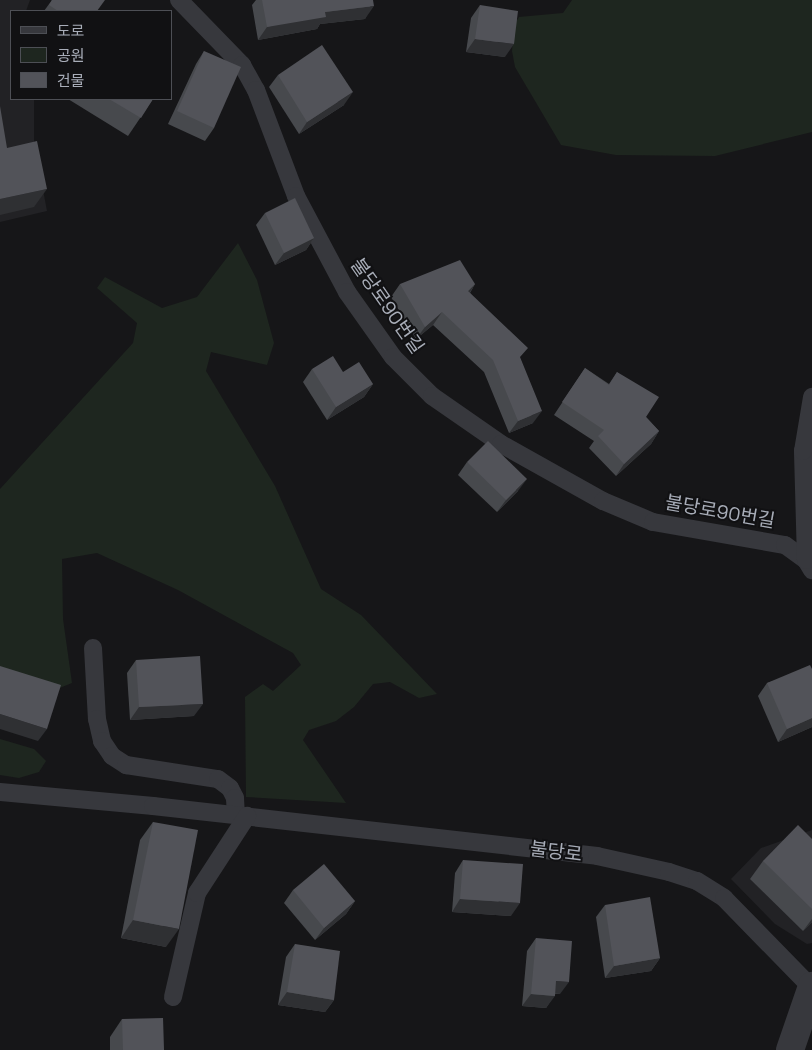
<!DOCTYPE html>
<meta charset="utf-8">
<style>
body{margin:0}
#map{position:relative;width:812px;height:1050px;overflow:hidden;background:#161618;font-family:"Space Grotesk","Noto Sans KR",sans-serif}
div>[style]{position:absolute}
.built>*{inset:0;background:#222225}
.green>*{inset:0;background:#1e261f}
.service>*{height:18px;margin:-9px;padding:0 9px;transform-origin:9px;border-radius:9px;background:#37383d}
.minor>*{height:28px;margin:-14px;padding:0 14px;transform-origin:14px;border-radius:14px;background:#37383d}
.wall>*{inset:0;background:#47494d}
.shaded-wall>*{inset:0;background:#2f3033}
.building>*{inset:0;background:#525359}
span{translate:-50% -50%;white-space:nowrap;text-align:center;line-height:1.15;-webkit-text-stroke:4px #111113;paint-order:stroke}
.street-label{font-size:19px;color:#a8adb8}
.legend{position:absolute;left:10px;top:10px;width:162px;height:90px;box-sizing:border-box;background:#111113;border:1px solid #4d4f55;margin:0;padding:6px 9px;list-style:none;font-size:15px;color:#a8adb8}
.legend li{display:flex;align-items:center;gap:10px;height:25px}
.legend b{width:25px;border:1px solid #4d4f55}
</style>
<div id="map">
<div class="built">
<div style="clip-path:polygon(0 0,30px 0,26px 11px,11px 11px,11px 99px,34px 99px,34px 142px,47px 211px,0 222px)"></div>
<div style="clip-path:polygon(812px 830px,812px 943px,807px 944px,775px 924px,731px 879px,761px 848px)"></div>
</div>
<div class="green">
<div style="clip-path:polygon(572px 0,812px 0,812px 132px,715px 156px,616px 155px,561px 145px,515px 67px,512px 51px,514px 25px,519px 17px,563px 13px)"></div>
<div style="clip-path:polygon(238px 243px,257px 280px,274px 343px,267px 365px,211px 352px,206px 371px,275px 486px,321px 589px,361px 615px,437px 694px,419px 698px,390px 682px,373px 684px,354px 707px,336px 721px,309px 730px,303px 740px,346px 803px,246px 797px,245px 697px,263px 684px,273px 691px,301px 665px,293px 653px,178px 590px,97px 553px,62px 559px,63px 619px,72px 683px,57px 689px,0 672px,0 489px,133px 343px,137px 323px,97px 288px,105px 277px,162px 308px,197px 297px)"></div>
<div style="clip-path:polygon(0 739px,34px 749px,46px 761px,39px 772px,19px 778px,0 775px)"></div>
</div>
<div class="service">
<div style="left:179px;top:0;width:91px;rotate:45.9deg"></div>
<div style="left:242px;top:65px;width:29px;rotate:61deg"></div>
<div style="left:256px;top:90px;width:113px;rotate:69.3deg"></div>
<div style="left:296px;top:196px;width:109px;rotate:62deg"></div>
<div style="left:347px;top:292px;width:80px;rotate:54.7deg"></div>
<div style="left:393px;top:357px;width:55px;rotate:45deg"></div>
<div style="left:432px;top:396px;width:84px;rotate:34.8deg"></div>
<div style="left:501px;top:444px;width:117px;rotate:29.2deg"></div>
<div style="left:603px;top:501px;width:54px;rotate:22.8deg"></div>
<div style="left:653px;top:522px;width:134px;rotate:9.9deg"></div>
<div style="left:785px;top:545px;width:26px;rotate:36deg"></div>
<div style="left:806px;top:560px;width:12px;rotate:59deg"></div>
<div style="left:806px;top:560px;width:109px;rotate:-91.6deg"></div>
<div style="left:803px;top:451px;width:55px;rotate:-80.5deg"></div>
<div style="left:93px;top:648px;width:71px;rotate:86.8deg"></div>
<div style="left:97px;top:719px;width:23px;rotate:77deg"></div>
<div style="left:102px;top:741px;width:18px;rotate:56deg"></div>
<div style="left:112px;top:756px;width:17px;rotate:33deg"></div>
<div style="left:126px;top:765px;width:93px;rotate:8.7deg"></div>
<div style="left:218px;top:779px;width:15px;rotate:37deg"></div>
<div style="left:230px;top:788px;width:11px;rotate:63deg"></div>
<div style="left:235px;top:798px;width:17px;rotate:87deg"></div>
<div style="left:0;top:792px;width:154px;rotate:5.2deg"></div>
<div style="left:153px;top:806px;width:447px;rotate:6.4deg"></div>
<div style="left:597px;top:856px;width:74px;rotate:12.5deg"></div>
<div style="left:669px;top:872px;width:29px;rotate:18deg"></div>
<div style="left:697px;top:881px;width:32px;rotate:32deg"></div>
<div style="left:724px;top:898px;width:124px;rotate:45.7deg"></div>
<div style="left:173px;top:997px;width:107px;rotate:-77deg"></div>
<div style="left:197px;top:893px;width:92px;rotate:-57deg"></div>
</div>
<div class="minor">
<div style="left:790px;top:1050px;width:68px;rotate:-71deg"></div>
</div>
<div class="wall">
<div style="clip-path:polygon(52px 0,97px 11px,44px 11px)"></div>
<div style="clip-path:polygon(256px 0,373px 0,365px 19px,320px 24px,317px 29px,258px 40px,252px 5px)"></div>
<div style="clip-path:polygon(480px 5px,505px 57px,466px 52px,471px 18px)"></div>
<div style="clip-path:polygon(204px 51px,214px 128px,205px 141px,168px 124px,196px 64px)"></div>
<div style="clip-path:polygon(278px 75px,344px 105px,299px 134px,269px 87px)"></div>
<div style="clip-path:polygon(68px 99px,153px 99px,128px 136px)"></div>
<div style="clip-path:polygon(265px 213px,314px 238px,306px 250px,275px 265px,256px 225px)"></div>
<div style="clip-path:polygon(400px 284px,475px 284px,470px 293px,520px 359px,533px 423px,509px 433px,484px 372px,433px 325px,416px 339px,391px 297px)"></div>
<div style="clip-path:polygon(585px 368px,609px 384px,617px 372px,646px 417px,659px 431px,651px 444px,616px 476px,589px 448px,594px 441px,554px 415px)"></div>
<div style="clip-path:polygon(312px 369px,373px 384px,364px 397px,327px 420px,303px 382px)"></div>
<div style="clip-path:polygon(467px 462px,518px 491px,497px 512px,458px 475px)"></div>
<div style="clip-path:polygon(136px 660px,194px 716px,130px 720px,127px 673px)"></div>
<div style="clip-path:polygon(812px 669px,812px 727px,778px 742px,758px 696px,767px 683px)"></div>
<div style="clip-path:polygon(153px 822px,166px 947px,121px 938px,140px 840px)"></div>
<div style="clip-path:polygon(812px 839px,812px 922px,803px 931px,750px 879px,763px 861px)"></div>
<div style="clip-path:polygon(463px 860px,511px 916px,452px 912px,455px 873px)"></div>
<div style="clip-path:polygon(293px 890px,355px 901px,346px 914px,315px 940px,284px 903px)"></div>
<div style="clip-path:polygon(605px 905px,660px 958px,651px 971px,605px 978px,596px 917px)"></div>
<div style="clip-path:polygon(536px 938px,560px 994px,555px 994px,546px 1008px,522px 1006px,527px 951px)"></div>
<div style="clip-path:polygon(295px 944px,334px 1000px,325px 1012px,278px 1005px,286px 957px)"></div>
<div style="clip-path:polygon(122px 1019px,164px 1050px,110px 1050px,110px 1037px)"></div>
</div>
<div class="shaded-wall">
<div style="clip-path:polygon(374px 6px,365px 19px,320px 24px,317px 29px,258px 40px,267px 27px,325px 12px)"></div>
<div style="clip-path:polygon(475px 39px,514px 44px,505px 57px,466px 52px)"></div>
<div style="clip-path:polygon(353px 92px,344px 105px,299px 134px,307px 122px)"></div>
<div style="clip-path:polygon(47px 189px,34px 207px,0 215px,0 199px)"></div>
<div style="clip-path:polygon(314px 238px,306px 250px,275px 265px,284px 253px)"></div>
<div style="clip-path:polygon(475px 284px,467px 297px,468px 291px)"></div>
<div style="clip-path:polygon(442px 312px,433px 325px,416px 339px,425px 327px)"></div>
<div style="clip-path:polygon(373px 384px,364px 397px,327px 420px,336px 407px)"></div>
<div style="clip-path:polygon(542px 411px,533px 423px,509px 433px,518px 421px)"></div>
<div style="clip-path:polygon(659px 431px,651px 444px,616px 476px,624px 464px)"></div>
<div style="clip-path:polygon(527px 479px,518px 491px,497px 512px,506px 500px)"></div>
<div style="clip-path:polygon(203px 704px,194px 716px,130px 720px,139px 707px)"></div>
<div style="clip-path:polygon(0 714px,47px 729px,38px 741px,0 729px)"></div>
<div style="clip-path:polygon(812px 718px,812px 727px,778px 742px,787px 729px)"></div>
<div style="clip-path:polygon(460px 899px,520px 903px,511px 916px,452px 912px)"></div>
<div style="clip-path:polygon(355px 901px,346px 914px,315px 940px,324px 928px)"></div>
<div style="clip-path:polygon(812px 919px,812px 922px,803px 931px)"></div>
<div style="clip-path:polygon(133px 920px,179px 929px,166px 947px,121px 938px)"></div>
<div style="clip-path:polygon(660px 958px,651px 971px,605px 978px,614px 966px)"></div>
<div style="clip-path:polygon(556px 981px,569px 982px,560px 994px,547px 993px)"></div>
<div style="clip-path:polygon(287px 992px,334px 1000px,325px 1012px,278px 1005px)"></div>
<div style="clip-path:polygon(531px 994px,555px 996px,546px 1008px,522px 1006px)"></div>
</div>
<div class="building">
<div style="clip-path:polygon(52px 0,105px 0,97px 11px,58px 11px,49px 5px)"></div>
<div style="clip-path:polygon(262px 0,373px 0,374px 6px,325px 12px,326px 17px,267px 27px)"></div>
<div style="clip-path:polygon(480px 5px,518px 11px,514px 44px,475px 39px)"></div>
<div style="clip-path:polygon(322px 45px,353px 92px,307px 122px,278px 75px)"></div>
<div style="clip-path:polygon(204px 51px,241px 67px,214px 128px,177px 111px)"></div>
<div style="clip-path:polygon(109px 99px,153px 99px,141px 118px)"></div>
<div style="clip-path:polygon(0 106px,7px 148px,37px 141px,47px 189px,0 199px)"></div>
<div style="clip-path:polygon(295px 198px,314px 238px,284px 253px,265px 213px)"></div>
<div style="clip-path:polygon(460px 260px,475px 284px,468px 291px,528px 348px,520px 357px,542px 411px,518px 421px,493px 360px,442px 312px,425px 327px,400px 284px)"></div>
<div style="clip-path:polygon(333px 356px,343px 372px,359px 362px,373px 384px,336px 407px,312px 369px)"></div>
<div style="clip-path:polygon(585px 368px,609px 385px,617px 372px,659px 397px,646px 417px,659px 431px,624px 464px,598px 436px,604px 430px,562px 402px)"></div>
<div style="clip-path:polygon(488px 441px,527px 479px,506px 500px,467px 462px)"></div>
<div style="clip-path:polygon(200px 656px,203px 704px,139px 707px,136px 660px)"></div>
<div style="clip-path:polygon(810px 665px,812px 669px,812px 718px,787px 729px,767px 683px)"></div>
<div style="clip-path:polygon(0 666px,61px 685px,47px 729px,0 714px)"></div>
<div style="clip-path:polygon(153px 822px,198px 830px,179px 929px,133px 920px)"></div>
<div style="clip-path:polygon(798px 825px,812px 839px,812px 909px,763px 861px)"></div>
<div style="clip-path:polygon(463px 860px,523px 864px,520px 903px,460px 899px)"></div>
<div style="clip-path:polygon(324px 864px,355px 901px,324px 928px,293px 890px)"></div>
<div style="clip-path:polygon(650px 897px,660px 958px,614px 966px,605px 905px)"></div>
<div style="clip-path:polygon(536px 938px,572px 941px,569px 982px,556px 981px,555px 996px,531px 994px)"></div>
<div style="clip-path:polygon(295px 944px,340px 951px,334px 1000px,287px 992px)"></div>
<div style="clip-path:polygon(163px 1018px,164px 1050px,123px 1050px,122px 1019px)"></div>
</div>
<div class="street-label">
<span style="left:387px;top:306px;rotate:55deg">불당로90번길</span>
<span style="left:720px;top:512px;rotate:10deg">불당로90번길</span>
<span style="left:556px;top:852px;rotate:7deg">불당로</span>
</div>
<ul class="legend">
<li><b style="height:6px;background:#37383d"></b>도로</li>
<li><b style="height:14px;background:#1e261f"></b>공원</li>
<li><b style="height:14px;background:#525359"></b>건물</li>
</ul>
</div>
